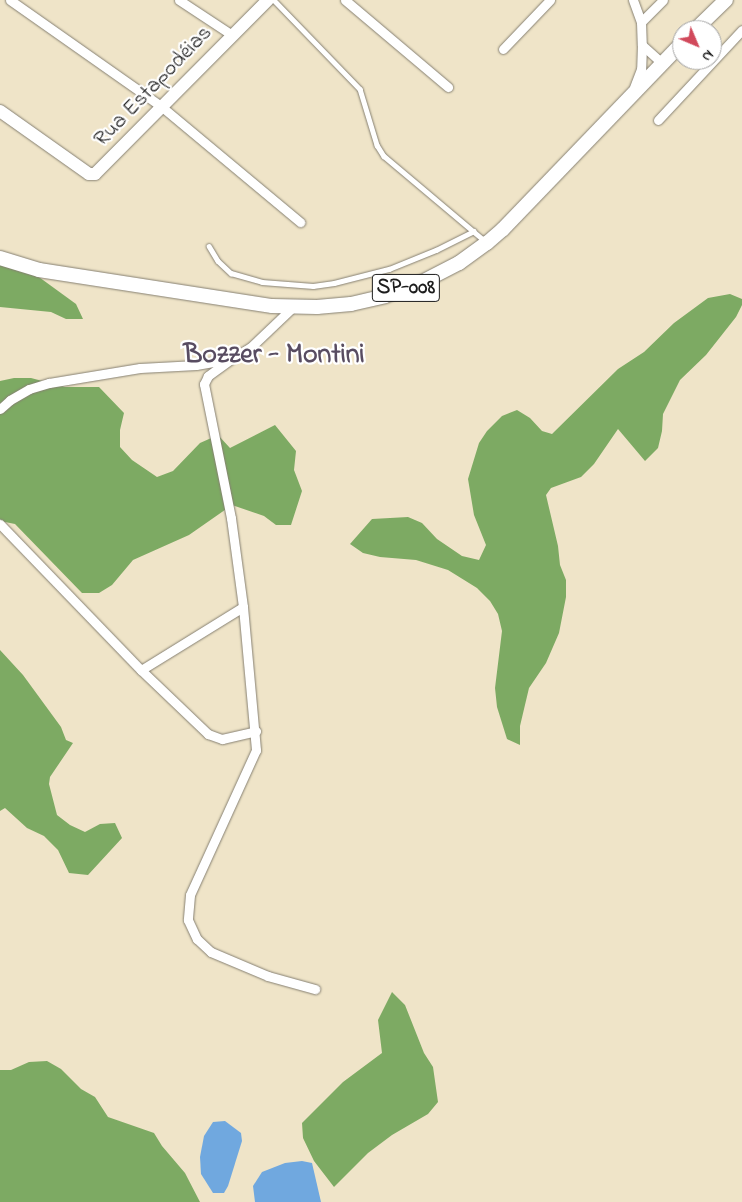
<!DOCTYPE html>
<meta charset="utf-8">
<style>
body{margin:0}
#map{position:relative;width:742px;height:1202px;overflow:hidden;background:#efe4c8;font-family:"Indie Flower",sans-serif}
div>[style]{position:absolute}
.forest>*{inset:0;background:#7daa63}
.water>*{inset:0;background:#70a8df}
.roads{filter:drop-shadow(0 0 1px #868072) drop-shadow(0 0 1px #868072)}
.lane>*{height:4.5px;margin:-2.25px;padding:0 2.25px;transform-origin:2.25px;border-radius:2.25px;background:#fff}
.street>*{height:9px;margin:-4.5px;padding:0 4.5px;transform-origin:4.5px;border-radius:4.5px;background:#fff}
.secondary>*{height:12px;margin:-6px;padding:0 6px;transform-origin:6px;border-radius:6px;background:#fff}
.primary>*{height:14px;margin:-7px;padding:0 7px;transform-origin:7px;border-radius:7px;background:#fff}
span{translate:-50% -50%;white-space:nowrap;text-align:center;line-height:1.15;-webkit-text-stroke:4.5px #fff;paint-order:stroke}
.shield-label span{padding:1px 4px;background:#fff;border:1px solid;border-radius:4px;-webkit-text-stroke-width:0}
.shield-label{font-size:21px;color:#1c1c1c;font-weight:700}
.street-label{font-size:22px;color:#1c1c1c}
.district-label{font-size:28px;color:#584c61;font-weight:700}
.north{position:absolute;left:672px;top:20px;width:50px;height:50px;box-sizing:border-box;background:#fff;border:1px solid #a4a4a4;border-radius:50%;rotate:135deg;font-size:14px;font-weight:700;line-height:20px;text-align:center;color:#1c1c1c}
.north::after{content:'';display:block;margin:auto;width:18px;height:22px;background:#d1495b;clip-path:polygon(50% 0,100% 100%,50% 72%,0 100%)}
</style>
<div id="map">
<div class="forest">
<div style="clip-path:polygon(0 255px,32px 272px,76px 304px,83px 319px,66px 319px,51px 312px,0 307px)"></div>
<div style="clip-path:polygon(730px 294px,742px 299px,742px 305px,736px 317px,706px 355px,680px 380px,663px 414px,662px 431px,658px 448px,645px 461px,618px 429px,594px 464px,581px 477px,551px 488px,546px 495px,558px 546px,560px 565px,566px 580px,566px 597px,559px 633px,546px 663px,529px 688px,520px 726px,520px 745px,507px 739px,497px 707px,495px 688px,502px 631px,498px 614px,490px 601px,477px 588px,448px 570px,416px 560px,380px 557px,363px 553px,350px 544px,372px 519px,408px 517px,422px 523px,437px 539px,462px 556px,479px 560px,486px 545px,474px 515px,468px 479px,479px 443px,487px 431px,502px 416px,517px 410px,530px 418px,542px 431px,552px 434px,618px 369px,644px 352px,674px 323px,708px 298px)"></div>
<div style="clip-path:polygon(14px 378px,31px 378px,65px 387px,99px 387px,124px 413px,120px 430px,120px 447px,132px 460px,157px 477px,173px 471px,200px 443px,218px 435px,230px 448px,275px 425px,296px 451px,294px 470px,302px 491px,291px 525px,276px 525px,264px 516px,232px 505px,189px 535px,133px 560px,112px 585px,99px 593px,82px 593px,15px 524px,0 521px,0 381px)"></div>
<div style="clip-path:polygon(0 650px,23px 675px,61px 727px,66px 740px,73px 743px,50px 777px,49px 784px,57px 815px,70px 825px,85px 832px,100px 824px,115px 823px,122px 838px,88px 875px,69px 873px,58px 850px,44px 836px,27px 828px,5px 808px,0 811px)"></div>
<div style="clip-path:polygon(392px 992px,405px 1005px,424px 1053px,433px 1067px,438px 1102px,428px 1114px,392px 1135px,368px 1153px,334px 1187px,314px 1161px,303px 1138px,302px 1123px,343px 1082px,382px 1053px,378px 1020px)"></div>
<div style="clip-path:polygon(47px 1061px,61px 1069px,81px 1089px,95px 1097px,108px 1117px,154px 1133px,162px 1146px,185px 1173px,200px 1202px,0 1202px,0 1070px,11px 1070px,29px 1062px)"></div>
</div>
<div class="water">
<div style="clip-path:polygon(225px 1121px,241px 1133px,242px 1141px,228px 1186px,224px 1193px,213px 1193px,201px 1174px,200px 1157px,204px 1136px,213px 1122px)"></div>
<div style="clip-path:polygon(302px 1161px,312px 1163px,321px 1202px,255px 1202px,253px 1186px,262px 1172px,285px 1163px)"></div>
</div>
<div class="roads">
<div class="lane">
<div style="left:274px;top:0;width:124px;rotate:46deg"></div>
<div style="left:360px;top:89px;width:59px;rotate:73.1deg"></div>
<div style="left:377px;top:145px;width:13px;rotate:58deg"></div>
<div style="left:384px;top:156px;width:133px;rotate:40.1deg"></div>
<div style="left:209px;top:246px;width:17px;rotate:59deg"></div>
<div style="left:218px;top:261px;width:18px;rotate:43deg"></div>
<div style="left:231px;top:273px;width:32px;rotate:16deg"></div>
<div style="left:262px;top:282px;width:51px;rotate:4.5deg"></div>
<div style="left:313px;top:286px;width:21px;rotate:-8deg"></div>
<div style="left:334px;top:283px;width:57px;rotate:-14.3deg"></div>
<div style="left:389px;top:269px;width:51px;rotate:-22deg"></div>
<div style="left:436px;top:250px;width:42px;rotate:-26.6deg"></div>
</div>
<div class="street">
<div style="left:10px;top:0;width:186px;rotate:35.1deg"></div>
<div style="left:162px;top:107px;width:180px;rotate:39.8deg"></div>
<div style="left:179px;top:0;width:64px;rotate:33.4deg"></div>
<div style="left:345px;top:0;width:135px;rotate:40.2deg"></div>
<div style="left:633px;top:0;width:23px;rotate:70deg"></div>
<div style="left:641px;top:22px;width:23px;rotate:88deg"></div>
<div style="left:642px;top:45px;width:24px;rotate:92deg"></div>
<div style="left:641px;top:69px;width:19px;rotate:111deg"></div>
<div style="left:641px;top:22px;width:31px;rotate:-45deg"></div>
<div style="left:642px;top:45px;width:27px;rotate:42deg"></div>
<div style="left:503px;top:49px;width:68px;rotate:-46.2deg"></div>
<div style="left:658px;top:120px;width:123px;rotate:-47deg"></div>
<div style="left:231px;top:359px;width:29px;rotate:144deg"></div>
<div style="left:208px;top:376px;width:9px;rotate:117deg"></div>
<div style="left:204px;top:384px;width:137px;rotate:78.6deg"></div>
<div style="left:231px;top:518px;width:90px;rotate:82.3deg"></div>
<div style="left:243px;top:607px;width:144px;rotate:84.8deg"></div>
<div style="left:256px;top:750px;width:159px;rotate:114.5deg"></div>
<div style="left:190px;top:895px;width:25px;rotate:95deg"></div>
<div style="left:188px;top:920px;width:21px;rotate:65deg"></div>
<div style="left:197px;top:939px;width:19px;rotate:43deg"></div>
<div style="left:211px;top:952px;width:62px;rotate:22.8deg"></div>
<div style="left:268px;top:976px;width:49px;rotate:15.5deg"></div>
<div style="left:0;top:409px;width:13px;rotate:-42deg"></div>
<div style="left:10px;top:400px;width:22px;rotate:-30deg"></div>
<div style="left:29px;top:389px;width:21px;rotate:-17deg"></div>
<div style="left:49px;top:383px;width:92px;rotate:-9.4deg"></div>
<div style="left:140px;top:368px;width:56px;rotate:-3.1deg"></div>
<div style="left:196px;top:365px;width:36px;rotate:-10deg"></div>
<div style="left:231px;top:359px;width:23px;rotate:-31deg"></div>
<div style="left:251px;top:347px;width:57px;rotate:-43.6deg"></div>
<div style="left:0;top:524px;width:203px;rotate:46deg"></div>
<div style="left:141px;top:670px;width:93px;rotate:43.7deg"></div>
<div style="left:208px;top:734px;width:15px;rotate:20deg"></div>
<div style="left:222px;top:739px;width:35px;rotate:-13deg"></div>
<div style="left:141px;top:670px;width:120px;rotate:-31.7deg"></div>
</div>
<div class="secondary">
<div style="left:0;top:111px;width:109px;rotate:35.3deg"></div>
<div style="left:89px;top:174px;width:6px"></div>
<div style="left:95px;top:174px;width:245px;rotate:-45.2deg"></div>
</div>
<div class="primary">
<div style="left:695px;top:30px;width:43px;rotate:-44.1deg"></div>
<div style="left:0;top:258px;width:41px;rotate:17.1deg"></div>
<div style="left:39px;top:270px;width:236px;rotate:8.8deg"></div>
<div style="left:272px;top:306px;width:45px;rotate:1.3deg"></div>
<div style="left:317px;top:307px;width:34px;rotate:-5deg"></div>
<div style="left:351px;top:304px;width:35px;rotate:-13deg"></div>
<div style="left:385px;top:296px;width:40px;rotate:-21deg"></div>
<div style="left:422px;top:282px;width:42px;rotate:-27.2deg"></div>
<div style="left:459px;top:263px;width:34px;rotate:-36deg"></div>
<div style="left:487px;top:243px;width:21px;rotate:-41deg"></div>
<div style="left:503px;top:229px;width:258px;rotate:-46.1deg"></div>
</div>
</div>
<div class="shield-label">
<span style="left:406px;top:288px">SP-008</span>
</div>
<div class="street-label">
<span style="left:154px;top:87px;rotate:-46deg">Rua Estapodéias</span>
</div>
<div class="district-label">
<span style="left:274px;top:356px">Bozzer - Montini</span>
</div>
<div class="north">N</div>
</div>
